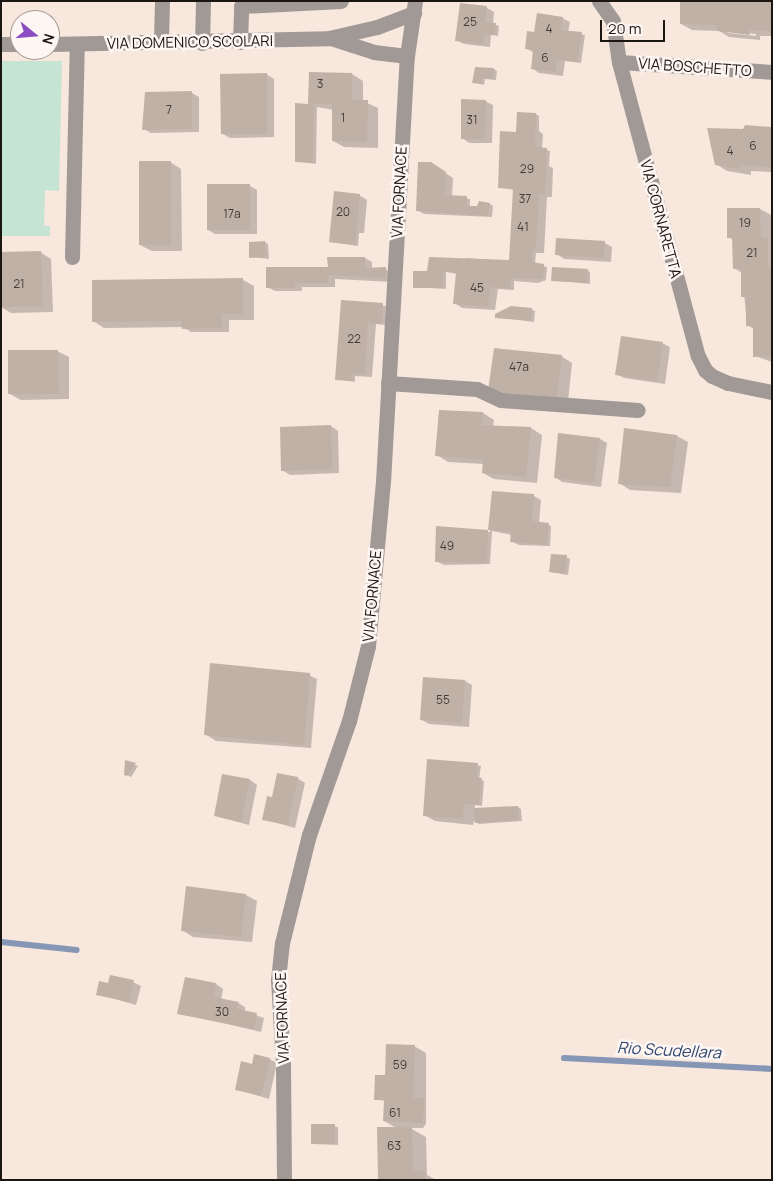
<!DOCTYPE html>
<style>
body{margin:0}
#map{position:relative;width:773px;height:1181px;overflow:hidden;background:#f7e7dc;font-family:Manrope,sans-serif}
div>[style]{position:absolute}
.green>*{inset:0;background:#c5e4d4}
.shadow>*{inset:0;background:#0003}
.stream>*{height:6px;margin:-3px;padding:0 3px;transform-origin:3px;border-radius:3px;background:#8696b5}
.building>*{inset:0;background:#c0b1a7}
.minor>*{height:15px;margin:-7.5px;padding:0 7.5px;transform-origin:7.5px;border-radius:7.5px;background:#a09996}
span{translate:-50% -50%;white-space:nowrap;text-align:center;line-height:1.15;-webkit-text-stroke:5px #fdf6f2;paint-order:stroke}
.number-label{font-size:12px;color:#443d37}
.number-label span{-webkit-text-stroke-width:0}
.street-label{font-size:15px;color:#1b1612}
.water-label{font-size:16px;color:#304773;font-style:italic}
.frame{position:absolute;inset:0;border:2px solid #1b1612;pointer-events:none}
.north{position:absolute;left:10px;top:10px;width:50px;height:50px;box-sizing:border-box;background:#fdf6f2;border:1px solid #a39c98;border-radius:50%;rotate:107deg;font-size:14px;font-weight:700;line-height:20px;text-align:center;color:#1b1612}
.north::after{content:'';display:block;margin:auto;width:18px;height:22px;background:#8d4dc2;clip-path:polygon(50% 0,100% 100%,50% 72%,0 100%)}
.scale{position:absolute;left:600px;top:20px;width:65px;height:22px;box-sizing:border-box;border:2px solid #1b1612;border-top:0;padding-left:6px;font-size:15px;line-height:18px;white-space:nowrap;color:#1b1612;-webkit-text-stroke:4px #fdf6f2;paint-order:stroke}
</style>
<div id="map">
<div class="green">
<div style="clip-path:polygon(1px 61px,62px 61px,59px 191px,45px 190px,44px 226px,50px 226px,50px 236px,1px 236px)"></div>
</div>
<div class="shadow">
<div style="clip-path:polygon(evenodd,772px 1px,772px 36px,760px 36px,760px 40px,729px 37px,719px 31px,692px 30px,681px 24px,772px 1px,726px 31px,756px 34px,756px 36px,728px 33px,726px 31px)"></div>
<div style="clip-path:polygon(487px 8px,494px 12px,493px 24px,499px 26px,498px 36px,491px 35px,490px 47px,464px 44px,456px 40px)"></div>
<div style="clip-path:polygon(562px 18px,570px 22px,568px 32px,585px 35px,581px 63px,565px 61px,563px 76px,539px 73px,532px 68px,534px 53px,526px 48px,535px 33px)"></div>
<div style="clip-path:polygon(494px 69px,497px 71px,496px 80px,485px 79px,484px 85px,474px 82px)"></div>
<div style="clip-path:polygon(266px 74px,274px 79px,274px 137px,230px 138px,223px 134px)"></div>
<div style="clip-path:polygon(352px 74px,363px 81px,363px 101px,378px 108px,378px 148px,344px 147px,333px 141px,334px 110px,317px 107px,316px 164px,296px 161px,313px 105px,310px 103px)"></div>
<div style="clip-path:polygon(192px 93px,199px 97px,199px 132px,151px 133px,144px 129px)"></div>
<div style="clip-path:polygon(485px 101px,493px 105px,492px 143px,469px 143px,462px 138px)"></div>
<div style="clip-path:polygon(536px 114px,539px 116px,539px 131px,543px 134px,542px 149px,550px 151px,549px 166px,553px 168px,552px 197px,547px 197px,544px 253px,536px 253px,535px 264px,547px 267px,546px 280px,538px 283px,514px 281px,514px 290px,498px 289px,495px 310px,462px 308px,455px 303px,457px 274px,446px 272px,446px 289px,414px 287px,428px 272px,466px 263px,466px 258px,514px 262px,514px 190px,499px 187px,517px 133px)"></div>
<div style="clip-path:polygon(709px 129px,772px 129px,772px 172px,751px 171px,751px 175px,727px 171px,716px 164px)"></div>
<div style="clip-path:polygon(170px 162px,181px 169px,182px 251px,152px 251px,140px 245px)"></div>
<div style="clip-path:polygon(438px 168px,453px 178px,452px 196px,470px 199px,470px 207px,478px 208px,480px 202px,490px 204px,493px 206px,492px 217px,424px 214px,417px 210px)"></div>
<div style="clip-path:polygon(208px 186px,250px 186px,257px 190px,257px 234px,215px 234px,208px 230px)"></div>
<div style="clip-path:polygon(359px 195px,367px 200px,364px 233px,359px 233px,358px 246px,330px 242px)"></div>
<div style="clip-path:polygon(728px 209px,760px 209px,771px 215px,772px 362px,755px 356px,754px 329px,747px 325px,742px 273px,734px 268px,734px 240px,728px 237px)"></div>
<div style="clip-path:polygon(558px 240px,605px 243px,612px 247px,611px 262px,564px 259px,557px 254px)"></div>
<div style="clip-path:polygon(265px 242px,268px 244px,269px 259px,251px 257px,250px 243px)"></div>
<div style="clip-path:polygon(40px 252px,51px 259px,53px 312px,11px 313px,1px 307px,1px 254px)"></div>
<div style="clip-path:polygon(365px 258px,372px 262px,372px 269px,385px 269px,393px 273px,393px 282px,335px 279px,335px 287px,302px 287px,302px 291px,275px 291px,267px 287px)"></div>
<div style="clip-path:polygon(587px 270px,590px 272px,590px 284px,553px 280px)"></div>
<div style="clip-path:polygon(243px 280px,254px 286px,254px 320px,229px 320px,229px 332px,191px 332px,183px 327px,104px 328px,93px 321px,93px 281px)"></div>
<div style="clip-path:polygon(342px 302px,386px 306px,385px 325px,376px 324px,372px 377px,355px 376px,355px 382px,337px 379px)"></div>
<div style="clip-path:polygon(531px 309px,535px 311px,534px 322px,497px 317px)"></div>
<div style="clip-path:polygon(662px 343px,670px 347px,665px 384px,624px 378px,617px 374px)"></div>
<div style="clip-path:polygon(57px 351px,69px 357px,69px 399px,21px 400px,10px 394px)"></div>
<div style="clip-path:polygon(561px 356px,572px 363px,568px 402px,500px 396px,489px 390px)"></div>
<div style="clip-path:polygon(440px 412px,483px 413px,494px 420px,493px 427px,531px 428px,542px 435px,537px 483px,494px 479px,483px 473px,484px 464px,448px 462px,437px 455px)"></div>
<div style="clip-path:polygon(331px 426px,338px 431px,339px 473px,290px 475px,282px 470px)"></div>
<div style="clip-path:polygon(677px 436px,688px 442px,681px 493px,630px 490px,619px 483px)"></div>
<div style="clip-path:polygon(600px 439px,607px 443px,601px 487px,562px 482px,555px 477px)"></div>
<div style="clip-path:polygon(493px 492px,534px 496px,541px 500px,539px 523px,551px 526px,550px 546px,519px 545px,511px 541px,512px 535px,492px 531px,490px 564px,444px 565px,436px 561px,437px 527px,490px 532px)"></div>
<div style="clip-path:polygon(566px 557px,570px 559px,568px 575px,551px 572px)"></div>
<div style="clip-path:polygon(309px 675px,317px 679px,311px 748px,216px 741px,205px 734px)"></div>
<div style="clip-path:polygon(425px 678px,465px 681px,472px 685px,469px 727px,429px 724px,422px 720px)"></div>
<div style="clip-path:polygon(126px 762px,138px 766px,131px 777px,125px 774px)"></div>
<div style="clip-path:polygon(477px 765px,481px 766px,479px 779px,484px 781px,482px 806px,475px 805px,475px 810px,518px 807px,521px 809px,522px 821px,479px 824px,474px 821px,473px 825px,435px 821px,424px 815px)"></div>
<div style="clip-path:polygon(297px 778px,305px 783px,295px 828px,263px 819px,273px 799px)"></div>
<div style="clip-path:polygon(250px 780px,257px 785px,249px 825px,219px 817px)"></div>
<div style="clip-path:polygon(187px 887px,246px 895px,257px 901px,252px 942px,193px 937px,182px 930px)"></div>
<div style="clip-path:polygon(133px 982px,141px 986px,136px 1005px,108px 997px)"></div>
<div style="clip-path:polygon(216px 984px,223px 989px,221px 1000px,238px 1003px,245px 1007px,245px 1012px,264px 1018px,261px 1032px,179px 1013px)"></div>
<div style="clip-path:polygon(414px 1046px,426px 1053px,426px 1124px,423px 1128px,410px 1128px,426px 1137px,427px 1175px,436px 1180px,379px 1180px,398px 1129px,384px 1121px,385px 1101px,376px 1099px,384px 1076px)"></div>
<div style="clip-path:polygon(269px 1059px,277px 1063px,269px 1099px,236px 1089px)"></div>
<div style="clip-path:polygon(312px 1125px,338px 1127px,338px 1145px,312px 1144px)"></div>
</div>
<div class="stream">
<div style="left:1px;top:942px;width:76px;rotate:6deg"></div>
<div style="left:564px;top:1058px;width:208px;rotate:3deg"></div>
</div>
<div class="building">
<div style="clip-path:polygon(680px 1px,772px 1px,772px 31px,749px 30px,750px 35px,717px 31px,717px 25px,680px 24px)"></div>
<div style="clip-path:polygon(460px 3px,487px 6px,485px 22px,496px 23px,495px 35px,484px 34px,483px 44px,455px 41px)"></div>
<div style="clip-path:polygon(537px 13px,563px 17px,561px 30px,582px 32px,578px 62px,557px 60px,555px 72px,531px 69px,533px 50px,525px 49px,527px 31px,534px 32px)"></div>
<div style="clip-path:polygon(475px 67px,494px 68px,493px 79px,482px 78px,481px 84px,472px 83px)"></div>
<div style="clip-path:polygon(309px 72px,352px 73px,352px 100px,368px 100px,367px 142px,332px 141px,332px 104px,314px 104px,313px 163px,295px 162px,295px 103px,308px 104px)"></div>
<div style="clip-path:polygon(267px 73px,267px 134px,221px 134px,220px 74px)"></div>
<div style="clip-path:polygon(192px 91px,192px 129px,142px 130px,145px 92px)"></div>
<div style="clip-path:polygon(461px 99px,486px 100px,485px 139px,461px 139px)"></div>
<div style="clip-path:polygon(517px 112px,536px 113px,535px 147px,547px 148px,545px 194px,539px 193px,536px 250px,533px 249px,532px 262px,544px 264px,543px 279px,511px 278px,510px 289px,490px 287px,488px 307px,453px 304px,456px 273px,443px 271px,443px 288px,413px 288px,413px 271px,427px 271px,429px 257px,509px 260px,513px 189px,498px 188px,500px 131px,516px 132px)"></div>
<div style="clip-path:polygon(745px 125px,772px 127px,772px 167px,740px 165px,740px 169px,715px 165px,707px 128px,743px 129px)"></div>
<div style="clip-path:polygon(139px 161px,171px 161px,171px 245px,139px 245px)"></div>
<div style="clip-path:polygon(418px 162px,431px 162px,446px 172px,445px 195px,467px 196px,467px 206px,477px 206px,479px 201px,490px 203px,488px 216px,416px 211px)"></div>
<div style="clip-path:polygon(207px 184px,250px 184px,250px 230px,207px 230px)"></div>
<div style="clip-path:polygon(334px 191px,360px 194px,355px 245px,329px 242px)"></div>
<div style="clip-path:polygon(727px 208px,760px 208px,761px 238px,768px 238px,768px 267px,772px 267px,772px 356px,753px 357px,753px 326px,746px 326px,746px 297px,741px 297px,741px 269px,733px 269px,732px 238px,727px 238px)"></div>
<div style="clip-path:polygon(556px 238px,605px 241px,604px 258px,555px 255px)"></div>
<div style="clip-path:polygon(265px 241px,266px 257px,249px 258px,249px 242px)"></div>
<div style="clip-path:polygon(41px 251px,43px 306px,1px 307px,1px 252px)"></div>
<div style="clip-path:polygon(327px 257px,365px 257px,365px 268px,386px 267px,386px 278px,328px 275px,328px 283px,295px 283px,295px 288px,266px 288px,266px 267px,328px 267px)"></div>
<div style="clip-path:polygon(552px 267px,588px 269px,587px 283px,551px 281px)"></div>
<div style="clip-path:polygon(243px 278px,243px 314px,222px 314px,222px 328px,182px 329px,181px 321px,92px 322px,92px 280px)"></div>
<div style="clip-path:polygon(341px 300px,383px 303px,382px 324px,368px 323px,365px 374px,353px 373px,352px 381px,335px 380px)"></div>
<div style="clip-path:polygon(511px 306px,532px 308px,531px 321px,495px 318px,495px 314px)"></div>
<div style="clip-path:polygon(621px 336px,663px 342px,657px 381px,615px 375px)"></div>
<div style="clip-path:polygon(494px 348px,562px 355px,557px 397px,488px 391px)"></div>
<div style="clip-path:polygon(8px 350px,58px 350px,59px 394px,8px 394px)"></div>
<div style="clip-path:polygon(439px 410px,483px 412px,481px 425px,531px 427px,526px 477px,482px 473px,483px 460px,435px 456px)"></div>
<div style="clip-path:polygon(331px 425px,332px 469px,281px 471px,280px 427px)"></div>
<div style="clip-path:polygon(624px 428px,677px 435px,670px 487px,618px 484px)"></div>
<div style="clip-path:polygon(558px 433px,600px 438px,594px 483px,554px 478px)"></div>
<div style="clip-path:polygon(492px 491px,534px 494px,532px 521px,549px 523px,547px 545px,510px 542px,511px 532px,488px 530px)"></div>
<div style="clip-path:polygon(436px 526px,488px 530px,487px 563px,435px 562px)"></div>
<div style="clip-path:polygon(551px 554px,567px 555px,565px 574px,549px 572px)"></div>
<div style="clip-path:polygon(210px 663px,310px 673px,304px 745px,204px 735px)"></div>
<div style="clip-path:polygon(423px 677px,465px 680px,462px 723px,420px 720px)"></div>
<div style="clip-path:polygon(427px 759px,478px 763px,476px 777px,482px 778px,479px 805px,464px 804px,463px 819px,423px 816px)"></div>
<div style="clip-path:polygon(125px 760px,136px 763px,127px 776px,124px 775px)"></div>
<div style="clip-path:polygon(277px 773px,298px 777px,288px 825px,262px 820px,267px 796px,272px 797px)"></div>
<div style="clip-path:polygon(222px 774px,250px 779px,241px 822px,214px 816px)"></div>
<div style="clip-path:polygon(518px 806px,519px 820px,475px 823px,474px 808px)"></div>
<div style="clip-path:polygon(186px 886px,246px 894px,241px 937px,181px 931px)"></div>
<div style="clip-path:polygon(110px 975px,134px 980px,129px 1002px,96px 995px,99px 981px,108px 983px)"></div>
<div style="clip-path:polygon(185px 977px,216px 983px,214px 997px,239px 1002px,237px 1009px,257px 1013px,254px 1029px,177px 1014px)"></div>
<div style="clip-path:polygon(386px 1044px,415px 1045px,413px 1098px,424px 1098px,423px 1123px,383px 1121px,384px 1100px,374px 1100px,375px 1075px,385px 1075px)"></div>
<div style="clip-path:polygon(254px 1054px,270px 1058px,261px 1096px,235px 1090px,241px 1061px,252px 1064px)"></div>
<div style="clip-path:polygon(311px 1124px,335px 1124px,335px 1144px,311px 1144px)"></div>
<div style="clip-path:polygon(377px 1127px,412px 1127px,413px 1170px,425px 1172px,425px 1180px,378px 1180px)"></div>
</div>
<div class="minor">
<div style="left:599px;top:1px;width:24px;rotate:55deg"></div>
<div style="left:613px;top:21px;width:41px;rotate:81.7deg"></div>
<div style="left:619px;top:62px;width:304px;rotate:75deg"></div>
<div style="left:698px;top:356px;width:16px;rotate:63deg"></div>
<div style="left:705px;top:370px;width:9px;rotate:41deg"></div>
<div style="left:712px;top:376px;width:17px;rotate:24deg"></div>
<div style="left:728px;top:383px;width:45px;rotate:11.6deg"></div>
<div style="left:331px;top:38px;width:45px;rotate:18deg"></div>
<div style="left:374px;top:52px;width:33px;rotate:7deg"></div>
<div style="left:161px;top:42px;width:41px;rotate:-88.6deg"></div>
<div style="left:240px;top:42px;width:36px;rotate:-88deg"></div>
<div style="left:241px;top:6px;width:100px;rotate:-2.9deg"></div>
<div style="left:202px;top:43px;width:42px;rotate:-88.6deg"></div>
<div style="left:1px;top:44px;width:19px"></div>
<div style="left:50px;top:44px;width:279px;rotate:-1.2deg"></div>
<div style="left:329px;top:38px;width:49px;rotate:-12.9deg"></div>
<div style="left:377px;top:27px;width:40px;rotate:-21deg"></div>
<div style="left:619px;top:62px;width:153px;rotate:3.7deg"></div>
<div style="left:72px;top:257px;width:213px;rotate:-88.7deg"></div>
<div style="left:388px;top:383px;width:89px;rotate:3.9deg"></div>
<div style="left:477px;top:389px;width:26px;rotate:25deg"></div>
<div style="left:501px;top:400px;width:137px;rotate:4.2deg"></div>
<div style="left:284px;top:1180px;width:116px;rotate:-90.5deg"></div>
<div style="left:283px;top:1064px;width:84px;rotate:-93.4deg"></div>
<div style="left:278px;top:980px;width:37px;rotate:-84deg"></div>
<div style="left:282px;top:943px;width:111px;rotate:-76deg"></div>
<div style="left:309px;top:835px;width:121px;rotate:-70.7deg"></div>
<div style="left:349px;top:721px;width:77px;rotate:-75.8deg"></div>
<div style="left:368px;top:646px;width:165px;rotate:-84.8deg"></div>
<div style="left:383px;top:482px;width:427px;rotate:-86.8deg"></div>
<div style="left:407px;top:56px;width:56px;rotate:-81.7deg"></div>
</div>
<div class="number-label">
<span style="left:470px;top:22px">25</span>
<span style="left:549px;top:29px">4</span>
<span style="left:545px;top:58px">6</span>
<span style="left:320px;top:84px">3</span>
<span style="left:169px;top:110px">7</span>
<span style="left:343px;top:118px">1</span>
<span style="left:472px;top:120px">31</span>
<span style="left:753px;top:146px">6</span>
<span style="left:730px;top:151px">4</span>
<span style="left:527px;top:169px">29</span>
<span style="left:525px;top:199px">37</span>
<span style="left:343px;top:212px">20</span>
<span style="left:232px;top:214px">17a</span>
<span style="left:745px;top:223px">19</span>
<span style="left:523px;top:227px">41</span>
<span style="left:752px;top:253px">21</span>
<span style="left:19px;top:284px">21</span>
<span style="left:477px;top:288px">45</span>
<span style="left:354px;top:339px">22</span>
<span style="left:519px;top:367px">47a</span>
<span style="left:447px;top:546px">49</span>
<span style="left:443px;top:700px">55</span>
<span style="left:222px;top:1012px">30</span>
<span style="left:400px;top:1065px">59</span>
<span style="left:395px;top:1113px">61</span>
<span style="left:394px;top:1146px">63</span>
</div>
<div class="street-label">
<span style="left:190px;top:42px;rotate:-1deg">VIA DOMENICO SCOLARI</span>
<span style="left:695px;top:67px;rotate:4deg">VIA BOSCHETTO</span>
<span style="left:399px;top:192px;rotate:-87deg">VIA FORNACE</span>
<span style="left:661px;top:219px;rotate:75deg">VIA CORNARETTA</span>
<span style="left:372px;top:596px;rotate:-85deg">VIA FORNACE</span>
<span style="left:282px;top:1018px;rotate:-92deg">VIA FORNACE</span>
</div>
<div class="water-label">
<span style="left:669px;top:1050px;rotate:3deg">Rio Scudellara</span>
</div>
<div class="frame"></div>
<div class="north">N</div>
<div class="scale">20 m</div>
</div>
